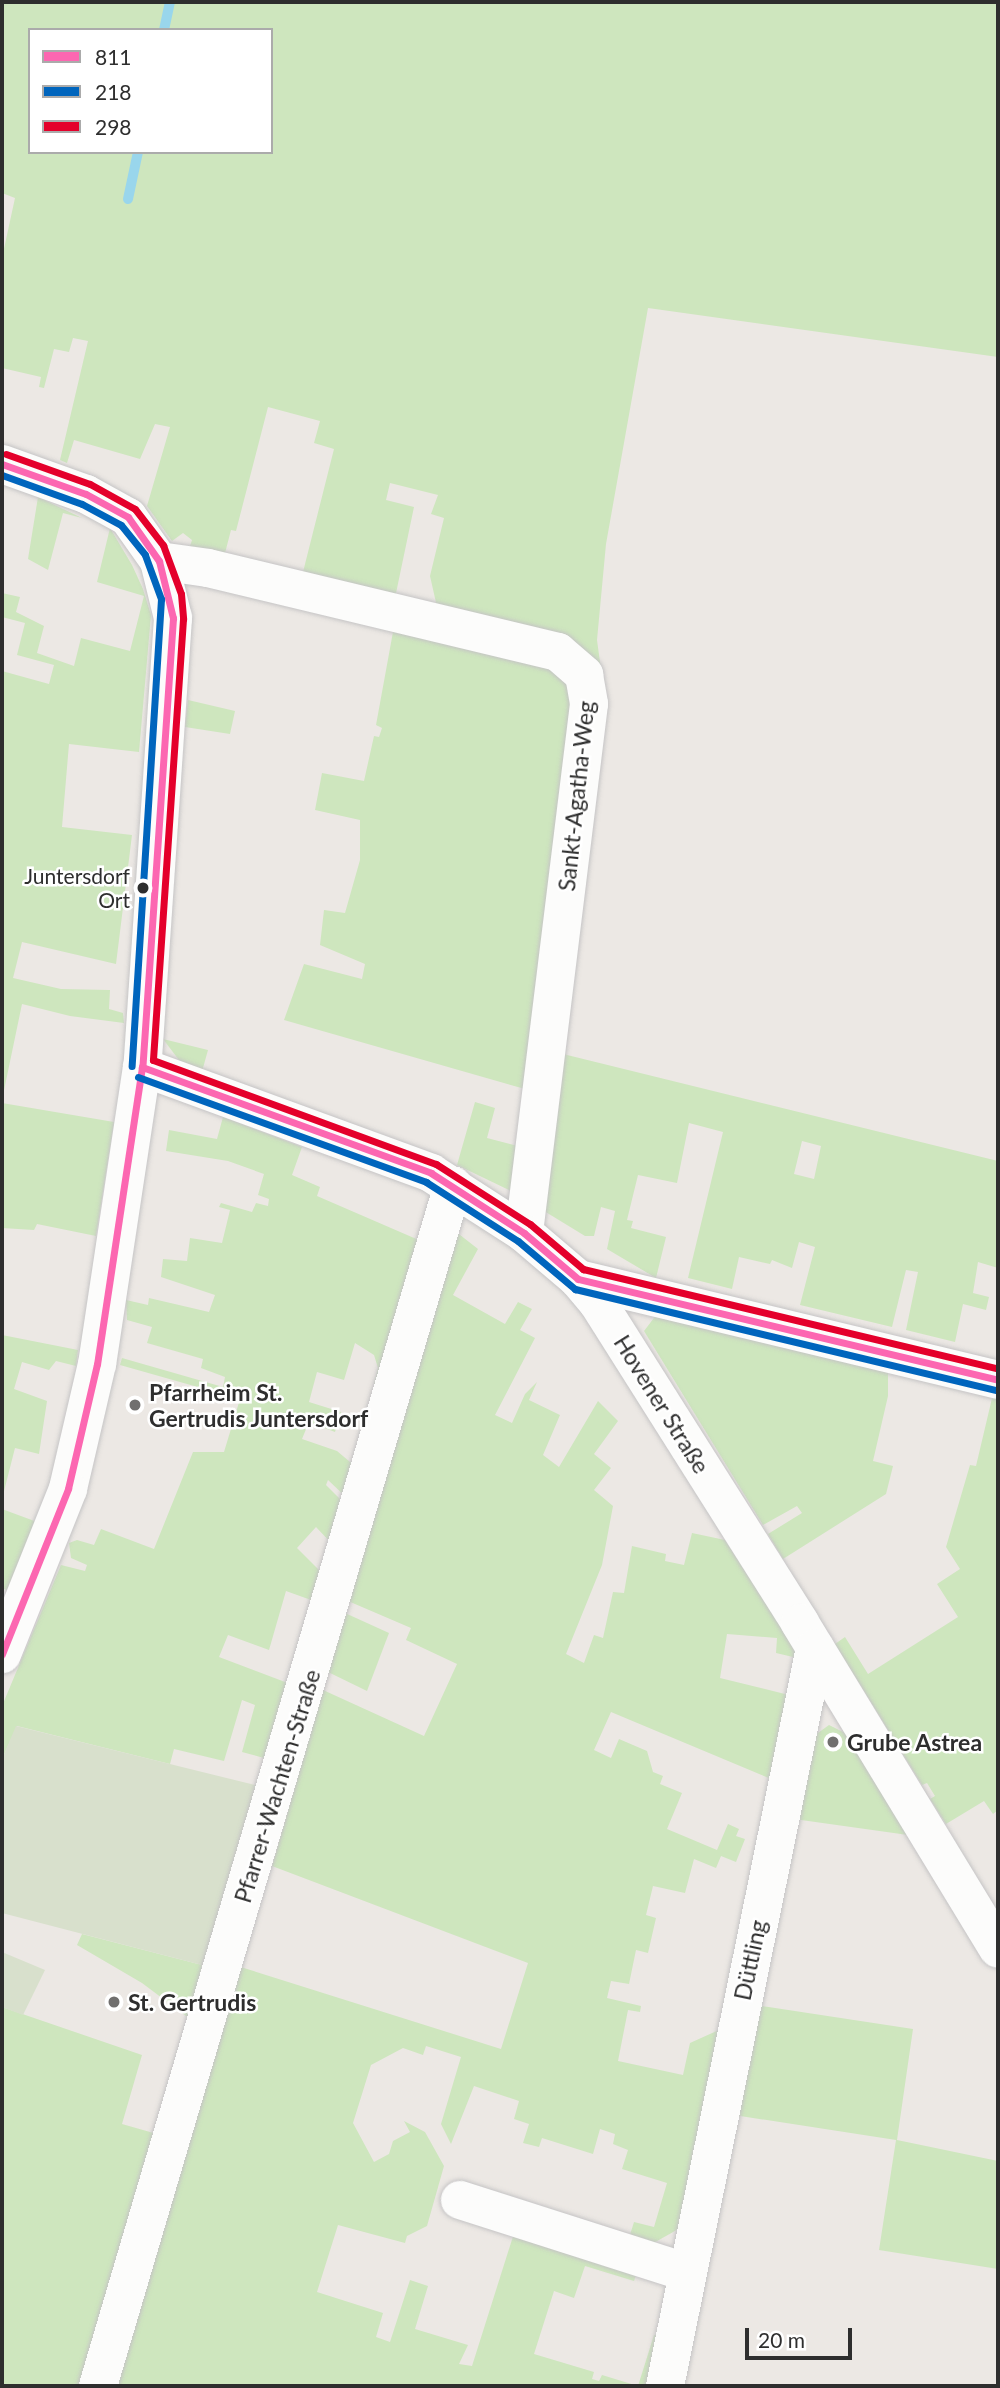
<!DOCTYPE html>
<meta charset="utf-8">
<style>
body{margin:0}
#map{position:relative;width:1000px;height:2388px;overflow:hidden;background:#ece8e4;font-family:Lato,sans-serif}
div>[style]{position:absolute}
.green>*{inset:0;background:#cee6be}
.cemetery>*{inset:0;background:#d8e0cc}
.stream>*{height:10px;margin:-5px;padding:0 5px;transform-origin:5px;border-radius:5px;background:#99d6ec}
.roads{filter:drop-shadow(0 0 2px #c5c4c5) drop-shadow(0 0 2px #c5c4c5)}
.minor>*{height:38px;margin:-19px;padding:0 19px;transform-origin:19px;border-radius:19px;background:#fcfcfb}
.tertiary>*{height:38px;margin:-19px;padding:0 19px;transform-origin:19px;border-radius:19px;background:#fcfcfb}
.bus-1>*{height:7px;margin:-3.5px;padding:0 3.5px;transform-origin:3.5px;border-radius:3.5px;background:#fc67b1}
.bus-2>*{height:7px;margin:-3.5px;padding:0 3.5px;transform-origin:3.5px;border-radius:3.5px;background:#0065bd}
.bus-3>*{height:7px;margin:-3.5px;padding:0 3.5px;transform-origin:3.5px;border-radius:3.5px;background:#e4002b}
.dots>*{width:19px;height:19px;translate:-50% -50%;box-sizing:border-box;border:4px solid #fff;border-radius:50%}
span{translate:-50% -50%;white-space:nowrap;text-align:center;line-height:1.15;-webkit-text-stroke:5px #fff;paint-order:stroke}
.bus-label{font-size:21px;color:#2e2e2e}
.right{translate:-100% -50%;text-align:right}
.street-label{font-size:23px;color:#2e2e2e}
.poi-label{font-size:23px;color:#2e2e2e;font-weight:700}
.left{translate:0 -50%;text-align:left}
.frame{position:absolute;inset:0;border:4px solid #2e2e2e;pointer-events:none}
.legend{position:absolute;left:28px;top:28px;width:245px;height:126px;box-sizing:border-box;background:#fff;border:2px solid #ababab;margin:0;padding:9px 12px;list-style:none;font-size:21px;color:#2e2e2e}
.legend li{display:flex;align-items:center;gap:14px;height:35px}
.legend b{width:35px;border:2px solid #ababab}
.scale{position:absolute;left:745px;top:2328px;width:107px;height:32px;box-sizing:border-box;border:4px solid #2e2e2e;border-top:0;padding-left:9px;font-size:21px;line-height:24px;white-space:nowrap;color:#2e2e2e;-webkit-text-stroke:5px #fff;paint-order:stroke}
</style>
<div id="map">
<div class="green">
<div style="clip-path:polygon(evenodd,2px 2px,998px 2px,998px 357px,648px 308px,606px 544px,597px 640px,602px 677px,559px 1053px,998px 1161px,998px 1268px,978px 1262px,973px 1293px,989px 1297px,986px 1310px,963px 1304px,955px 1342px,906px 1330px,918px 1272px,906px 1270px,892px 1327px,800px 1305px,815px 1247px,799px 1242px,792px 1268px,772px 1260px,770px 1264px,739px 1257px,732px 1289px,688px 1278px,723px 1132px,689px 1123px,677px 1183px,638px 1175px,627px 1220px,633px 1221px,631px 1228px,666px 1237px,656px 1278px,607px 1249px,615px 1211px,601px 1207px,594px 1236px,585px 1236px,513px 1192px,457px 1165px,475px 1102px,495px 1108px,487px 1138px,518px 1146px,525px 1089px,284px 1020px,304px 964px,362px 979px,365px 964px,320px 945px,324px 910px,345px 913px,360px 860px,360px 820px,315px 810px,322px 773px,364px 781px,374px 736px,379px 737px,382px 728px,376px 725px,399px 599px,437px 607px,430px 576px,444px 518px,431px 514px,438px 495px,390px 483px,386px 500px,414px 507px,395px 598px,302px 576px,334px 449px,314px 443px,320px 421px,268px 407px,236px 531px,231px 530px,224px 557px,189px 549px,192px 540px,183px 533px,172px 541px,147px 506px,170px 427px,155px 424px,140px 459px,74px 440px,67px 463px,60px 460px,88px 341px,73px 338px,69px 352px,54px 349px,44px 388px,39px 387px,41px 377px,2px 368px,2px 258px,15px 198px,2px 193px,2px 2px,30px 30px,271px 30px,271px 152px,30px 152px,30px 30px,2px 2px,802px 1141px,821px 1146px,814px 1179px,794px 1174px,802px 1141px)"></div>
<div style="clip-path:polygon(38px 497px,82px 518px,63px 513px,48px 570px,28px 559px)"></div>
<div style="clip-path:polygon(110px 528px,132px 565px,143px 589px,151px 615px,139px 752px,69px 744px,62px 827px,132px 835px,116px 964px,22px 942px,13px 978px,61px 989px,110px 990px,109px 1009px,123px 1013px,124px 1023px,70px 1016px,22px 1004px,2px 1100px,2px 671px,49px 684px,54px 665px,17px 655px,25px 623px,2px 617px,2px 593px,20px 597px,16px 612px,44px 626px,37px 653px,74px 666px,81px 638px,130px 651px,144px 596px,97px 582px)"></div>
<div style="clip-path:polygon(188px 700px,235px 711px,230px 734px,185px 727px)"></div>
<div style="clip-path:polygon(163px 1039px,208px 1050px,201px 1075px,182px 1064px)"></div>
<div style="clip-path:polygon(2px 1103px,114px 1122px,96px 1236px,37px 1224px,34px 1230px,2px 1228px)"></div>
<div style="clip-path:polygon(223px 1117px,302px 1147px,292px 1175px,320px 1187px,317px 1196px,421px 1241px,379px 1386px,374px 1384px,378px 1368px,374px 1355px,355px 1343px,344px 1380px,317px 1372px,309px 1402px,341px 1412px,335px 1432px,309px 1422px,302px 1439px,337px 1451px,356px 1467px,347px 1498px,328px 1480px,326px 1485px,345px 1504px,333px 1545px,316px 1527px,297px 1548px,325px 1576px,311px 1600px,286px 1591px,269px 1650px,228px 1635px,219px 1657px,293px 1685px,264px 1758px,242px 1752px,255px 1705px,242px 1700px,224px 1761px,174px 1749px,170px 1764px,17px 1726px,2px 1759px,2px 1706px,61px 1565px,85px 1571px,87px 1565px,71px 1558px,69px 1543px,77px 1540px,94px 1545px,101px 1529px,154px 1549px,193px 1452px,224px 1452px,240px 1399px,120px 1365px,122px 1358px,223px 1387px,225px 1377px,201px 1368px,203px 1359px,147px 1343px,152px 1327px,127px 1320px,126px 1300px,148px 1305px,149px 1298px,209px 1312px,215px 1295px,161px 1277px,163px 1259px,187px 1261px,190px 1238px,222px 1243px,230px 1210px,219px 1207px,221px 1203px,252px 1212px,256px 1203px,268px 1206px,269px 1199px,258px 1195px,264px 1174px,228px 1161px,166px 1151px,169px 1130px,217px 1139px)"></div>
<div style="clip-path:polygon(455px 1231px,478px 1249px,453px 1295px,505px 1324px,518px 1302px,532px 1309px,520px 1330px,535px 1338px,495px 1415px,512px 1423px,525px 1394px,537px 1382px,529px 1400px,560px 1415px,543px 1455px,559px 1467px,598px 1401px,618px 1421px,594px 1454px,611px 1468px,594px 1490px,613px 1506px,602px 1565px,566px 1654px,584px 1663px,594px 1635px,603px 1638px,613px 1592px,624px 1593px,632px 1546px,666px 1554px,665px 1561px,684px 1565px,692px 1533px,725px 1540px,798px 1654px,793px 1657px,776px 1653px,777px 1638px,727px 1634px,720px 1678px,789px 1695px,771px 1779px,611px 1712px,594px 1750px,611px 1758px,619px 1739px,647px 1751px,653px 1772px,663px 1776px,660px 1784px,682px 1793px,667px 1829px,717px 1850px,728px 1824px,739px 1829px,736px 1836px,745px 1839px,736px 1862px,721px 1856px,716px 1868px,694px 1859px,685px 1893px,653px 1886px,646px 1915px,656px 1918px,648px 1953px,636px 1950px,629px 1984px,611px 1981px,607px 1998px,641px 2006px,640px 2012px,628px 2010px,618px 2061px,683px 2075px,690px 2043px,721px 2029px,682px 2227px,650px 2245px,629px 2238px,634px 2222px,654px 2227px,667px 2183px,622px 2169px,628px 2150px,613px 2144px,615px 2134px,600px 2129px,593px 2154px,542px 2138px,539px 2147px,523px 2143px,529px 2124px,514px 2119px,519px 2101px,474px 2086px,451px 2144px,441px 2124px,461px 2057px,426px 2046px,423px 2055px,403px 2048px,371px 2065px,353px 2123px,374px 2162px,389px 2154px,393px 2141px,410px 2132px,404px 2121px,425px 2132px,444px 2166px,427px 2226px,407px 2236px,405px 2243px,338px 2225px,317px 2292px,383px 2313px,376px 2337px,390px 2342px,410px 2280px,428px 2286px,415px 2329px,468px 2345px,459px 2364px,472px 2366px,515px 2230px,638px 2269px,634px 2281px,585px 2266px,574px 2298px,554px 2291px,534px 2354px,594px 2372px,592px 2379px,599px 2381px,602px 2375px,638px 2386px,654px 2335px,659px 2336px,650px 2386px,106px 2386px,231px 1964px,501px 2049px,528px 1963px,272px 1866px,323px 1690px,424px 1736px,457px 1664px,406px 1640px,411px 1628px,348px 1601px)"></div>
<div style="clip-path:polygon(657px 1314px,888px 1369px,888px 1396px,873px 1461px,893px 1466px,886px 1494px,783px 1559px,768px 1534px,802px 1513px,797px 1506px,763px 1525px,644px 1331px)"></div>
<div style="clip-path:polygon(2px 1335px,78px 1350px,76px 1366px,56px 1361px,49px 1370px,22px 1362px,14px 1389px,47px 1401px,39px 1454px,15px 1448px,2px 1499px)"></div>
<div style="clip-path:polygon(993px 1394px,998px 1396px,998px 1810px,993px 1814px,984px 1801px,946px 1824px,930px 1799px,935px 1796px,927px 1783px,922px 1785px,835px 1644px,845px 1637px,868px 1674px,958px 1617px,937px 1584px,960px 1569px,946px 1547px,970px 1465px,976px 1466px)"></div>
<div style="clip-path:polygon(2px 1509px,37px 1522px,9px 1591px,2px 1588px)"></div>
<div style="clip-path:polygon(345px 1613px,389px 1633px,367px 1691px,328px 1672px)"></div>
<div style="clip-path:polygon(829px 1725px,845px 1733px,908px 1835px,794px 1819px,811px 1738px)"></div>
<div style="clip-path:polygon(82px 1934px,202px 1965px,190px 2019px,142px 1983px,77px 1945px)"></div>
<div style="clip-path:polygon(756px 2005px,913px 2029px,897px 2140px,998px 2161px,998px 2269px,879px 2250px,896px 2140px,734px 2115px)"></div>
<div style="clip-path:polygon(2px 2007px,142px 2055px,122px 2124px,164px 2136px,91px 2386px,2px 2386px)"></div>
</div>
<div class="cemetery">
<div style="clip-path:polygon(16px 1726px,263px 1787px,213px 1959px,202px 1965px,2px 1913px,2px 1759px)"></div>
<div style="clip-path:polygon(2px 1952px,45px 1970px,23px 2015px,2px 2007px)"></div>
</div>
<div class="stream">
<div style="left:164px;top:30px;width:29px;rotate:-78deg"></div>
<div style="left:128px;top:199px;width:48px;rotate:-78deg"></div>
</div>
<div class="roads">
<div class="minor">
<div style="left:159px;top:561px;width:49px;rotate:8.1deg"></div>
<div style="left:208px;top:568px;width:360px;rotate:13.5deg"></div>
<div style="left:558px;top:652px;width:35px;rotate:41deg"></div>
<div style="left:584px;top:675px;width:29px;rotate:80deg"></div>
<div style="left:589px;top:704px;width:533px;rotate:97.01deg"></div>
<div style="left:142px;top:1067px;width:308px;rotate:20.1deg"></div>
<div style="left:431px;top:1173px;width:111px;rotate:32.8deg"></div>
<div style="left:524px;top:1233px;width:71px;rotate:40.4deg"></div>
<div style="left:578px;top:1279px;width:31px;rotate:50deg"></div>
<div style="left:598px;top:1303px;width:378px;rotate:57.7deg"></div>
<div style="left:800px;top:1623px;width:381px;rotate:58.7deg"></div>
<div style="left:578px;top:1279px;width:432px;rotate:13.5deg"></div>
<div style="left:460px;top:2200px;width:237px;rotate:17.7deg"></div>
<div style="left:98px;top:2386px;width:1252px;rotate:-73.53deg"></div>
<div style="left:665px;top:2386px;width:753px;rotate:-78.51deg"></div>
</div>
<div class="tertiary">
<div style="left:2px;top:464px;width:89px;rotate:19.7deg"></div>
<div style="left:86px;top:494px;width:48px;rotate:28.7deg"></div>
<div style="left:128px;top:517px;width:54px;rotate:54.8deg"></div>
<div style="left:159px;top:561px;width:59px;rotate:76.2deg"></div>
<div style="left:173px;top:618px;width:450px;rotate:93.9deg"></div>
<div style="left:142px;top:1067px;width:300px;rotate:98.6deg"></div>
<div style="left:97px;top:1364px;width:128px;rotate:103.1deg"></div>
<div style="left:68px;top:1489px;width:178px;rotate:111.8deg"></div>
</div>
</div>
<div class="bus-1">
<div style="left:2px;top:464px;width:89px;rotate:19.7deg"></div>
<div style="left:86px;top:494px;width:48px;rotate:28.7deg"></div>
<div style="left:128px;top:517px;width:54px;rotate:54.8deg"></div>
<div style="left:159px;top:561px;width:59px;rotate:76.2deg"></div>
<div style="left:173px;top:618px;width:450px;rotate:93.9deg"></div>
<div style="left:142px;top:1067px;width:300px;rotate:98.6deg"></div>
<div style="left:97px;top:1364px;width:128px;rotate:103.1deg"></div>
<div style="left:68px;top:1489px;width:178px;rotate:111.8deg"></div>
<div style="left:142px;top:1067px;width:308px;rotate:20.1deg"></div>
<div style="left:431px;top:1173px;width:111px;rotate:32.8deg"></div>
<div style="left:524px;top:1233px;width:71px;rotate:40.4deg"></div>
<div style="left:578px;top:1279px;width:432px;rotate:13.5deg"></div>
</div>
<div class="bus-2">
<div style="left:2px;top:475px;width:85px;rotate:19.9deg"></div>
<div style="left:82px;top:504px;width:44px;rotate:28.3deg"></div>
<div style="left:121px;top:525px;width:38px;rotate:51deg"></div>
<div style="left:145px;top:555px;width:47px;rotate:70deg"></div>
<div style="left:161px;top:599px;width:468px;rotate:93.6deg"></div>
<div style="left:138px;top:1077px;width:307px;rotate:20deg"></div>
<div style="left:426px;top:1182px;width:109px;rotate:32.7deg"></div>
<div style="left:518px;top:1241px;width:75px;rotate:40.1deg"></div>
<div style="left:575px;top:1289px;width:433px;rotate:13.5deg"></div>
</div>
<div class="bus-3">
<div style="left:6px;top:454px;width:89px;rotate:19.7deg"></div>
<div style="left:90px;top:484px;width:51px;rotate:29.1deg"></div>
<div style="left:135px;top:509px;width:46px;rotate:52.1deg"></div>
<div style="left:163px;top:545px;width:52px;rotate:69.8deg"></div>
<div style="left:181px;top:594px;width:25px;rotate:85deg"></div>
<div style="left:183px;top:619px;width:442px;rotate:93.9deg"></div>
<div style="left:153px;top:1060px;width:302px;rotate:20.2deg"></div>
<div style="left:436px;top:1164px;width:112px;rotate:32.6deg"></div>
<div style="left:530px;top:1224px;width:70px;rotate:40.3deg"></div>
<div style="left:583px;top:1269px;width:427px;rotate:13.5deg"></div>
</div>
<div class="dots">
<div style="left:143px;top:888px;background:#2e2e2e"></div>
<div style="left:135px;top:1405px;background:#706f6e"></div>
<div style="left:833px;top:1742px;background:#706f6e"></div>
<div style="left:114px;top:2002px;background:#706f6e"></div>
</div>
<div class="bus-label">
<span class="right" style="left:130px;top:888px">Juntersdorf<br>Ort</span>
</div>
<div class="street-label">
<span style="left:576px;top:796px;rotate:-84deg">Sankt-Agatha-Weg</span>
<span style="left:662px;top:1404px;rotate:58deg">Hovener Straße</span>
<span style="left:277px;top:1786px;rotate:-73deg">Pfarrer-Wachten-Straße</span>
<span style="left:750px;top:1960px;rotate:-78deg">Düttling</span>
</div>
<div class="poi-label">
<span class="left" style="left:149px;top:1405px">Pfarrheim St.<br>Gertrudis Juntersdorf</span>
<span class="left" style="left:847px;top:1742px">Grube Astrea</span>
<span class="left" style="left:128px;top:2002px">St. Gertrudis</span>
</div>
<div class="frame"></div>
<ul class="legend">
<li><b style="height:9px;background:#fc67b1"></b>811</li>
<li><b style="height:9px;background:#0065bd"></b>218</li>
<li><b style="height:9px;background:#e4002b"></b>298</li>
</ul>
<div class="scale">20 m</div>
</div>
